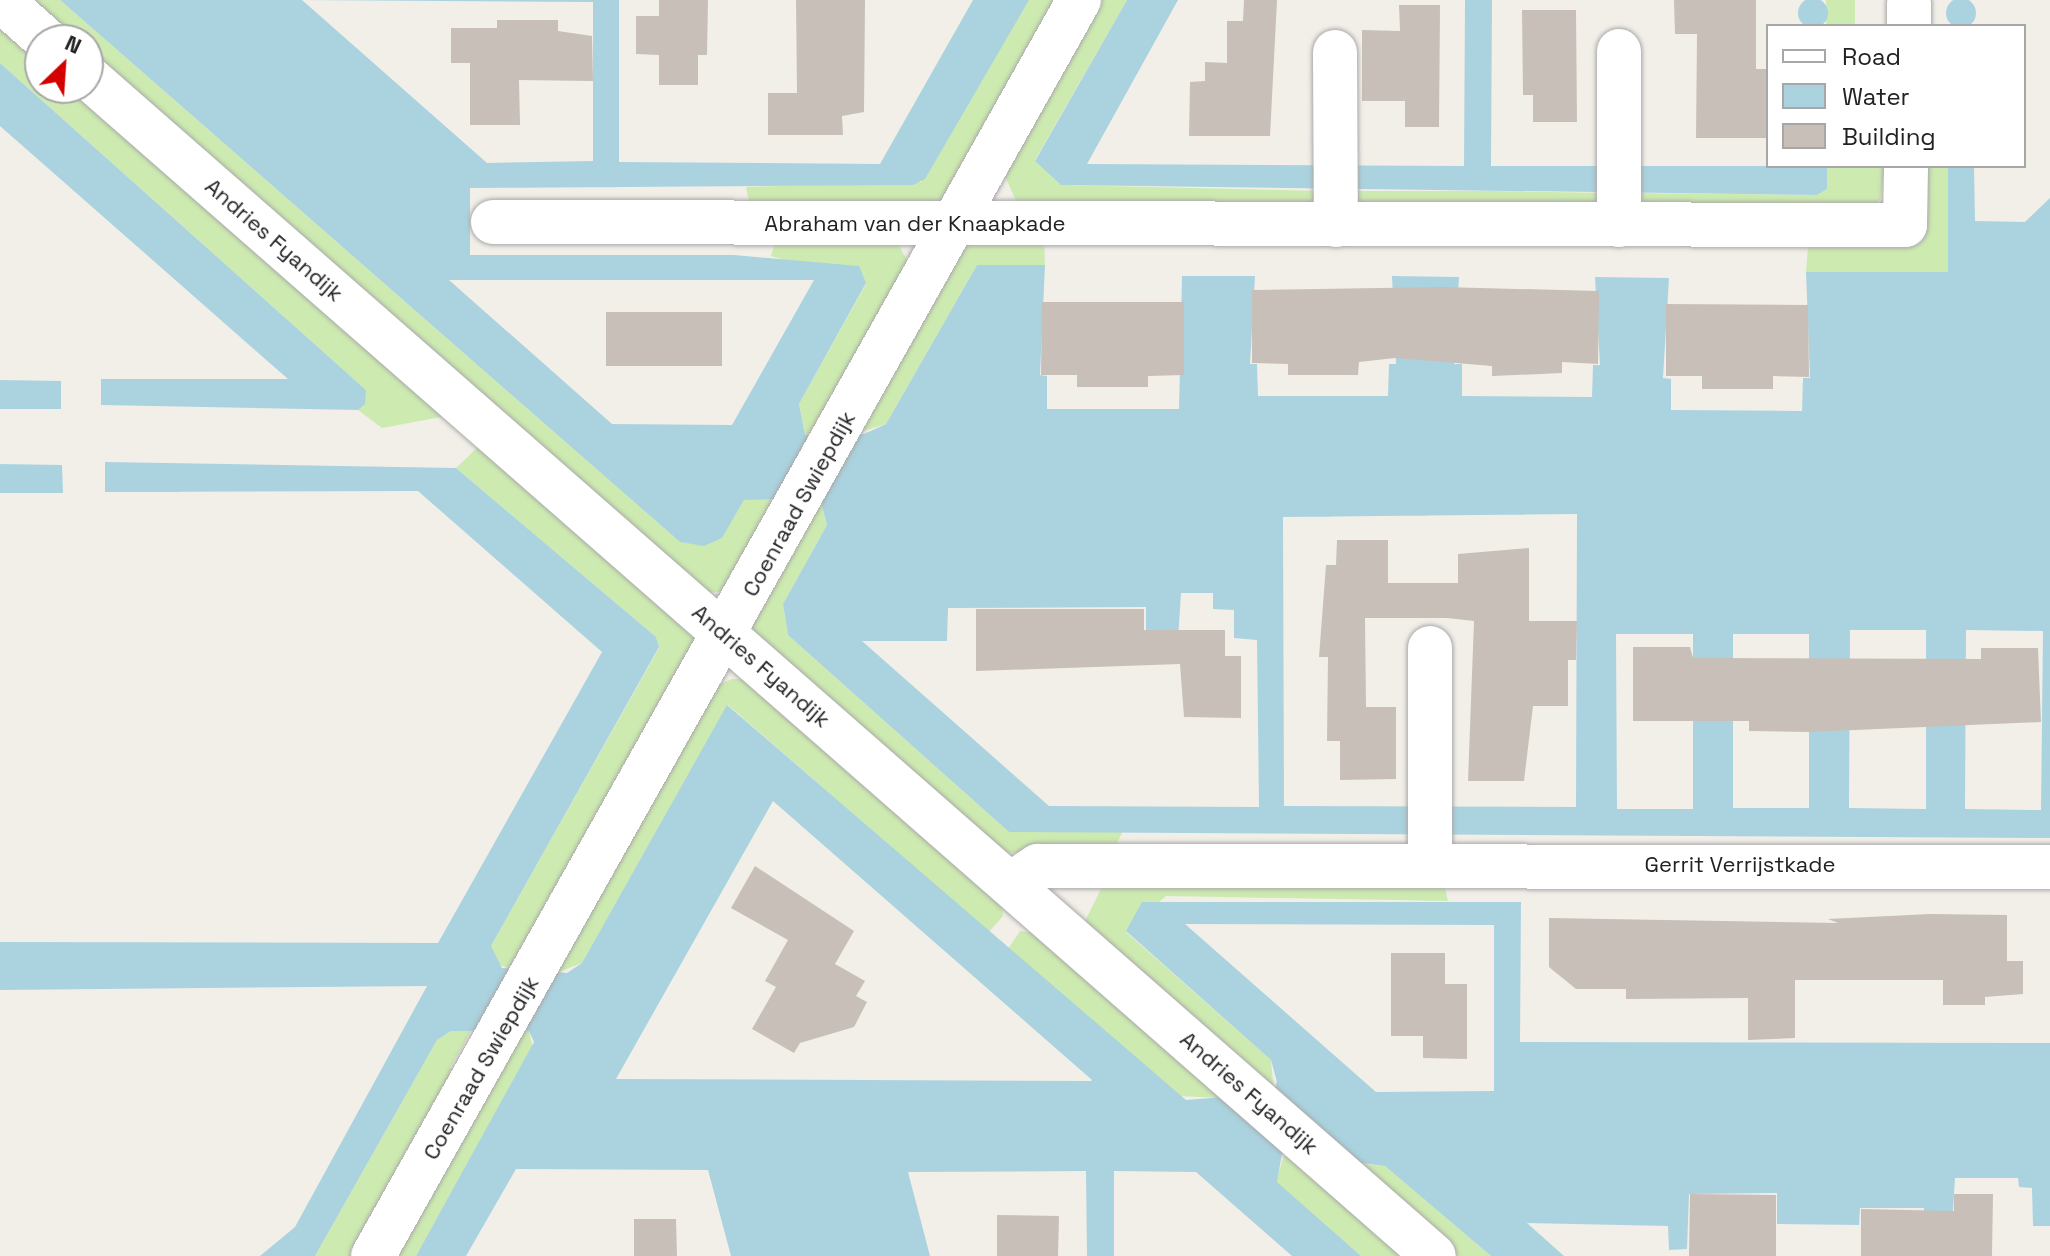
<!DOCTYPE html>
<style>
body{margin:0}
#map{position:relative;width:2050px;height:1256px;overflow:hidden;background:#f2efe9;font-family:"Space Grotesk",sans-serif}
div>[style]{position:absolute}
.grass>*{inset:0;background:#cdebb0}
.water>*{inset:0;background:#aad3df}
.round{border-radius:50%}
.building>*{inset:0;background:#c7bfb8}
.roads{filter:drop-shadow(0 0 2px #a9a9a9) drop-shadow(0 0 2px #a9a9a9)}
.street>*{height:44px;margin:-22px;padding:0 22px;transform-origin:22px;border-radius:22px;background:#fff}
span{translate:-50% -50%;white-space:nowrap;text-align:center;line-height:1.15;-webkit-text-stroke:6px #fff;paint-order:stroke}
.street-label{font-size:22px;color:#222}
.legend{position:absolute;left:1766px;top:24px;width:260px;height:144px;box-sizing:border-box;background:#fff;border:2px solid #a7a7a7;margin:0;padding:10px 14px;list-style:none;font-size:24px;color:#222}
.legend li{display:flex;align-items:center;gap:16px;height:40px}
.legend b{width:40px;border:2px solid #a7a7a7}
.north{position:absolute;left:24px;top:24px;width:80px;height:80px;box-sizing:border-box;background:#fff;border:2px solid #a7a7a7;border-radius:50%;rotate:25deg;font-size:22px;font-weight:700;line-height:32px;text-align:center;color:#222}
.north::after{content:'';display:block;margin:auto;width:28px;height:36px;background:#d40000;clip-path:polygon(50% 0,100% 100%,50% 72%,0 100%)}
</style>
<div id="map">
<div class="grass">
<div style="clip-path:polygon(23px 0,60px 0,680px 542px,722px 537px,744px 500px,787px 497px,727px 591px,706px 593px,88px 60px,88px 40px,66px 40px)"></div>
<div style="clip-path:polygon(1029px 0,1070px 0,945px 206px,749px 202px,746px 187px,921px 182px)"></div>
<div style="clip-path:polygon(1097px 0,1127px 0,1035px 160px,1061px 185px,1323px 191px,1321px 203px,1023px 206px,1016px 201px,1004px 174px)"></div>
<div style="clip-path:polygon(1826px 0,1855px 0,1855px 26px,1826px 26px)"></div>
<div style="clip-path:polygon(0 14px,40px 49px,40px 88px,85px 88px,451px 407px,441px 417px,382px 428px,358px 410px,366px 390px,0 63px)"></div>
<div style="clip-path:polygon(1827px 166px,1885px 166px,1881px 197px,1877px 204px,1643px 213px,1630px 193px,1817px 195px,1827px 189px)"></div>
<div style="clip-path:polygon(1923px 166px,1948px 166px,1948px 272px,1806px 272px,1808px 246px,1922px 238px)"></div>
<div style="clip-path:polygon(1348px 191px,1492px 191px,1607px 193px,1604px 204px,1363px 210px)"></div>
<div style="clip-path:polygon(1044px 235px,1045px 265px,977px 265px,886px 424px,851px 435px,966px 242px)"></div>
<div style="clip-path:polygon(775px 242px,898px 244px,911px 267px,823px 434px,805px 435px,799px 404px,866px 284px,771px 256px)"></div>
<div style="clip-path:polygon(482px 443px,699px 642px,519px 971px,496px 964px,491px 946px,659px 648px,656px 637px,456px 468px)"></div>
<div style="clip-path:polygon(820px 498px,827px 525px,783px 604px,788px 635px,1009px 832px,1123px 831px,1113px 851px,996px 853px,750px 629px)"></div>
<div style="clip-path:polygon(732px 679px,745px 679px,1001px 891px,1003px 916px,989px 932px,728px 705px,582px 963px,554px 974px,711px 688px)"></div>
<div style="clip-path:polygon(1443px 880px,1448px 901px,1166px 896px,1126px 932px,1271px 1060px,1274px 1093px,1087px 929px,1086px 919px,1104px 883px)"></div>
<div style="clip-path:polygon(1020px 931px,1050px 935px,1221px 1098px,1178px 1096px,1008px 949px)"></div>
<div style="clip-path:polygon(513px 1030px,529px 1031px,533px 1048px,416px 1256px,385px 1256px)"></div>
<div style="clip-path:polygon(451px 1031px,471px 1031px,450px 1068px,460px 1075px,358px 1256px,315px 1256px,437px 1040px)"></div>
<div style="clip-path:polygon(1284px 1155px,1327px 1182px,1420px 1256px,1361px 1256px,1276px 1182px)"></div>
<div style="clip-path:polygon(1350px 1163px,1385px 1166px,1491px 1256px,1458px 1256px)"></div>
</div>
<div class="water">
<div class="round" style="left:1798px;top:-2px;width:30px;height:30px"></div>
<div class="round" style="left:1946px;top:-2px;width:30px;height:30px"></div>
<div style="clip-path:polygon(evenodd,60px 0,619px 0,619px 162px,880px 164px,973px 0,1029px 0,925px 179px,913px 185px,470px 188px,470px 255px,734px 255px,859px 266px,866px 283px,799px 404px,805px 435px,864px 434px,886px 424px,977px 265px,1045px 265px,1040px 375px,1047px 376px,1047px 409px,1179px 409px,1182px 276px,1255px 276px,1250px 364px,1257px 364px,1258px 396px,1388px 396px,1389px 364px,1396px 364px,1392px 276px,1459px 277px,1454px 364px,1462px 364px,1462px 396px,1592px 397px,1593px 365px,1600px 365px,1595px 277px,1669px 278px,1663px 378px,1671px 379px,1671px 410px,1802px 411px,1803px 378px,1810px 378px,1806px 272px,1948px 272px,1948px 166px,1974px 166px,1975px 221px,2025px 222px,2050px 198px,2050px 838px,1009px 832px,788px 635px,783px 604px,827px 525px,820px 498px,744px 500px,722px 538px,704px 546px,680px 542px,60px 0,302px 0,593px 2px,593px 161px,487px 163px,302px 0,60px 0,449px 280px,814px 280px,732px 425px,612px 424px,449px 280px,60px 0,1577px 514px,1576px 807px,1284px 806px,1283px 517px,1577px 514px,60px 0,1181px 593px,1213px 593px,1213px 609px,1234px 610px,1234px 638px,1257px 640px,1259px 807px,1049px 806px,862px 641px,947px 641px,948px 608px,1146px 607px,1146px 639px,1178px 639px,1181px 593px,60px 0,1850px 630px,1926px 630px,1926px 809px,1849px 808px,1850px 630px,60px 0,1966px 630px,2043px 631px,2041px 810px,1965px 809px,1966px 630px,60px 0,1616px 634px,1693px 634px,1693px 809px,1617px 809px,1616px 634px,60px 0,1733px 634px,1809px 634px,1809px 808px,1733px 808px,1733px 634px)"></div>
<div style="clip-path:polygon(1127px 0,1178px 0,1087px 164px,1464px 166px,1465px 0,1492px 0,1491px 166px,1827px 166px,1827px 189px,1817px 195px,1061px 185px,1035px 161px)"></div>
<div style="clip-path:polygon(0 63px,366px 390px,365px 404px,358px 410px,101px 405px,101px 379px,288px 379px,0 126px)"></div>
<div style="clip-path:polygon(0 380px,61px 381px,61px 409px,0 409px)"></div>
<div style="clip-path:polygon(evenodd,105px 462px,456px 468px,656px 637px,659px 647px,491px 946px,502px 968px,567px 973px,582px 963px,727px 705px,1186px 1100px,1273px 1093px,1277px 1082px,1271px 1060px,1126px 931px,1142px 902px,1521px 902px,1520px 1042px,2050px 1043px,2050px 1226px,2033px 1226px,2032px 1188px,2019px 1187px,2018px 1178px,1955px 1178px,1952px 1226px,1924px 1225px,1924px 1208px,1860px 1208px,1859px 1225px,1777px 1224px,1777px 1193px,1689px 1194px,1687px 1249px,1669px 1250px,1668px 1226px,1527px 1223px,1564px 1256px,1491px 1256px,1385px 1166px,1282px 1154px,1277px 1182px,1361px 1256px,1292px 1256px,1196px 1172px,1114px 1171px,1114px 1256px,1087px 1256px,1086px 1171px,908px 1172px,930px 1256px,731px 1256px,708px 1170px,516px 1169px,466px 1256px,416px 1256px,534px 1042px,529px 1031px,451px 1031px,437px 1040px,315px 1256px,260px 1256px,295px 1227px,427px 986px,0 990px,0 942px,438px 943px,602px 652px,418px 491px,105px 492px,105px 462px,773px 801px,1092px 1080px,1091px 1081px,616px 1079px,773px 801px,105px 462px,1185px 924px,1494px 925px,1494px 1091px,1376px 1092px,1185px 924px)"></div>
<div style="clip-path:polygon(0 464px,62px 465px,63px 493px,0 493px)"></div>
</div>
<div class="building">
<div style="clip-path:polygon(659px 0,708px 0,707px 55px,698px 55px,698px 85px,659px 85px,659px 55px,636px 54px,636px 16px,659px 16px)"></div>
<div style="clip-path:polygon(796px 0,865px 0,864px 112px,842px 116px,843px 135px,768px 135px,768px 93px,797px 93px)"></div>
<div style="clip-path:polygon(1244px 0,1277px 0,1270px 136px,1189px 136px,1190px 82px,1205px 81px,1205px 62px,1227px 63px,1227px 21px,1243px 21px)"></div>
<div style="clip-path:polygon(1674px 0,1756px 0,1756px 69px,1768px 69px,1768px 138px,1696px 138px,1697px 34px,1675px 34px)"></div>
<div style="clip-path:polygon(1399px 5px,1440px 5px,1439px 127px,1405px 127px,1405px 101px,1362px 101px,1362px 30px,1400px 31px)"></div>
<div style="clip-path:polygon(1522px 10px,1576px 10px,1577px 122px,1533px 122px,1533px 95px,1523px 95px)"></div>
<div style="clip-path:polygon(497px 20px,558px 20px,558px 31px,592px 36px,593px 81px,519px 80px,520px 125px,470px 125px,470px 63px,451px 63px,451px 28px,497px 28px)"></div>
<div style="clip-path:polygon(1443px 287px,1599px 291px,1598px 364px,1562px 362px,1562px 373px,1492px 376px,1492px 366px,1395px 358px,1359px 362px,1358px 375px,1288px 375px,1288px 364px,1252px 363px,1252px 290px)"></div>
<div style="clip-path:polygon(1042px 302px,1184px 302px,1184px 375px,1148px 376px,1148px 387px,1077px 387px,1077px 375px,1041px 375px)"></div>
<div style="clip-path:polygon(1666px 304px,1808px 305px,1809px 377px,1773px 376px,1773px 389px,1702px 389px,1702px 376px,1666px 376px)"></div>
<div style="clip-path:polygon(606px 312px,722px 312px,722px 366px,606px 366px)"></div>
<div style="clip-path:polygon(1337px 540px,1388px 540px,1388px 583px,1458px 583px,1458px 554px,1529px 548px,1529px 621px,1577px 621px,1576px 660px,1568px 660px,1568px 706px,1533px 706px,1524px 781px,1468px 781px,1474px 621px,1447px 618px,1365px 618px,1366px 707px,1396px 707px,1396px 779px,1340px 780px,1340px 741px,1327px 741px,1328px 657px,1319px 657px,1326px 565px,1336px 565px)"></div>
<div style="clip-path:polygon(976px 609px,1144px 609px,1144px 630px,1225px 630px,1225px 656px,1241px 656px,1241px 718px,1184px 717px,1180px 664px,976px 671px)"></div>
<div style="clip-path:polygon(1633px 647px,1690px 647px,1693px 658px,1981px 659px,1981px 648px,2038px 648px,2041px 722px,1809px 732px,1749px 731px,1749px 721px,1633px 721px)"></div>
<div style="clip-path:polygon(755px 866px,854px 931px,835px 964px,865px 981px,856px 996px,867px 1002px,854px 1027px,800px 1043px,794px 1053px,752px 1029px,776px 987px,765px 981px,788px 940px,731px 908px)"></div>
<div style="clip-path:polygon(1930px 914px,2007px 915px,2007px 961px,2023px 961px,2023px 994px,1985px 997px,1985px 1005px,1943px 1005px,1943px 980px,1795px 980px,1795px 1038px,1748px 1040px,1748px 998px,1626px 999px,1626px 989px,1576px 989px,1549px 967px,1549px 918px,1838px 923px,1828px 919px)"></div>
<div style="clip-path:polygon(1391px 953px,1445px 953px,1445px 984px,1467px 984px,1467px 1059px,1423px 1058px,1423px 1036px,1391px 1036px)"></div>
<div style="clip-path:polygon(1690px 1194px,1776px 1195px,1776px 1256px,1689px 1256px)"></div>
<div style="clip-path:polygon(1954px 1194px,1993px 1194px,1992px 1256px,1861px 1256px,1861px 1209px,1954px 1211px)"></div>
<div style="clip-path:polygon(997px 1215px,1059px 1216px,1058px 1256px,997px 1256px)"></div>
<div style="clip-path:polygon(634px 1219px,676px 1219px,677px 1256px,634px 1256px)"></div>
</div>
<div class="roads">
<div class="street">
<div style="left:1px;top:0;width:60px;rotate:41.6deg"></div>
<div style="left:1909px;top:26px;width:23px;rotate:-90deg"></div>
<div style="left:1335px;top:52px;width:173px;rotate:89.7deg"></div>
<div style="left:88px;top:77px;width:1789px;rotate:41.22deg"></div>
<div style="left:493px;top:222px;width:1412px;rotate:0.12deg"></div>
<div style="left:1905px;top:225px;width:59px;rotate:-89deg"></div>
<div style="left:1619px;top:225px;width:174px;rotate:-90deg"></div>
<div style="left:1430px;top:863px;width:215px;rotate:-90deg"></div>
<div style="left:1014px;top:882px;width:29px;rotate:-34deg"></div>
<div style="left:1038px;top:866px;width:1012px;rotate:0.06deg"></div>
<div style="left:373px;top:1256px;width:1441px;rotate:-60.66deg"></div>
</div>
</div>
<div class="street-label">
<span style="left:915px;top:224px">Abraham van der Knaapkade</span>
<span style="left:274px;top:240px;rotate:41deg">Andries Fyandijk</span>
<span style="left:799px;top:504px;rotate:-61deg">Coenraad Swiepdijk</span>
<span style="left:761px;top:666px;rotate:41deg">Andries Fyandijk</span>
<span style="left:1740px;top:865px">Gerrit Verrijstkade</span>
<span style="left:481px;top:1068px;rotate:-60deg">Coenraad Swiepdijk</span>
<span style="left:1249px;top:1093px;rotate:41deg">Andries Fyandijk</span>
</div>
<ul class="legend">
<li><b style="height:10px;background:#fff"></b>Road</li>
<li><b style="height:22px;background:#aad3df"></b>Water</li>
<li><b style="height:22px;background:#c7bfb8"></b>Building</li>
</ul>
<div class="north">N</div>
</div>
